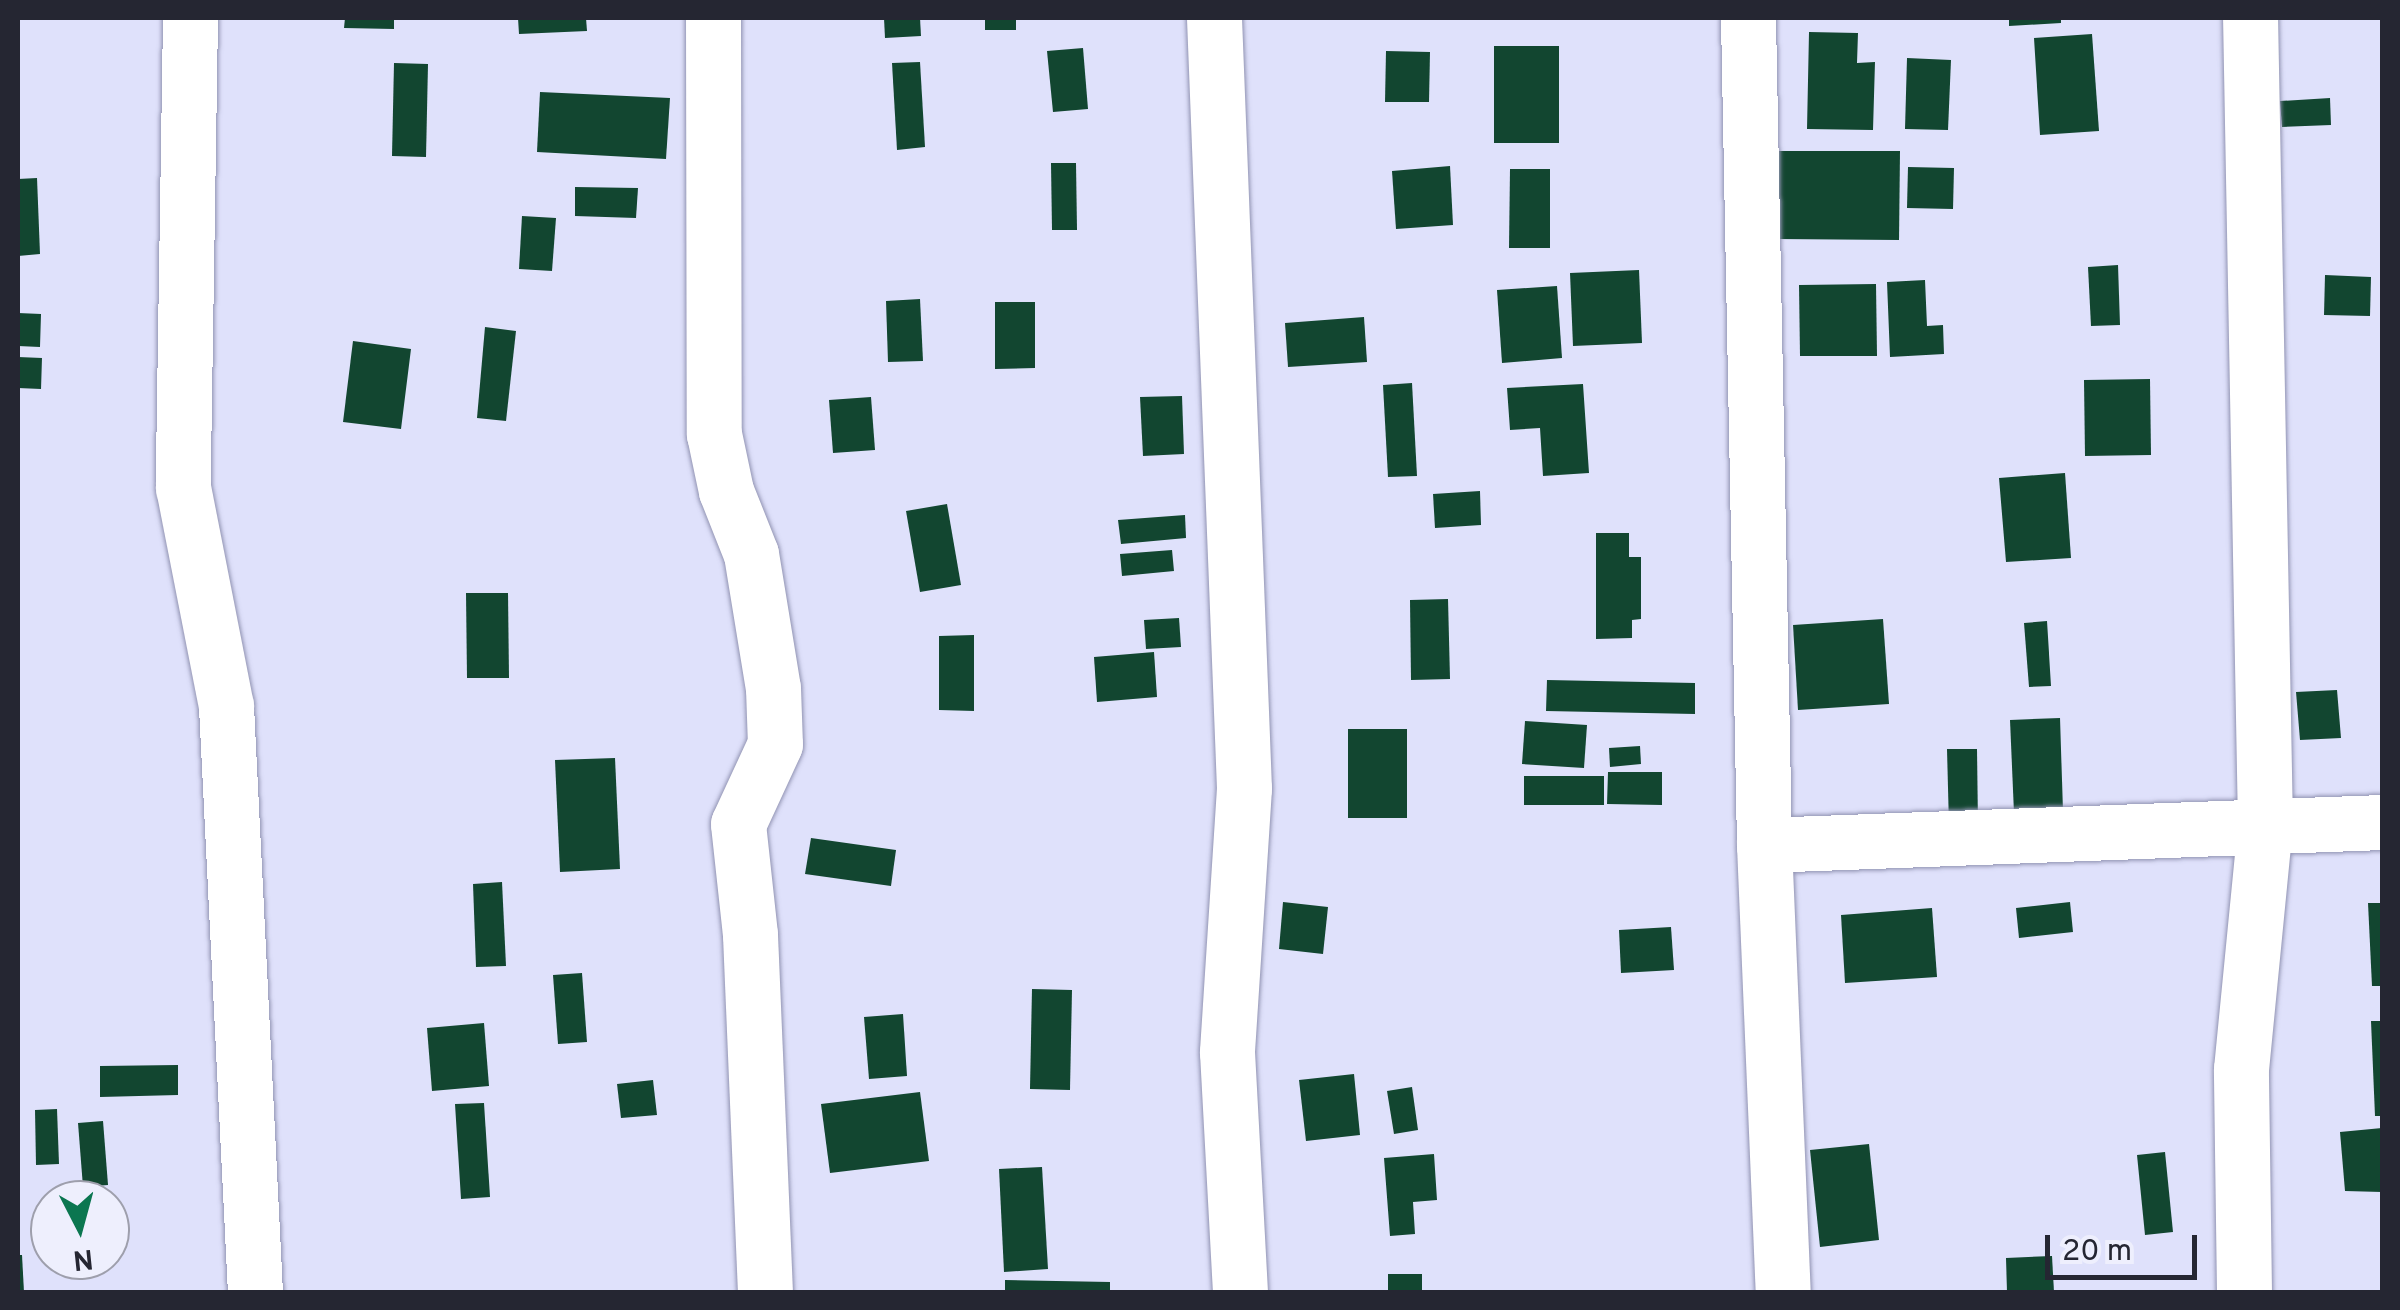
<!DOCTYPE html>
<style>
body{margin:0}
#map{position:relative;width:2400px;height:1310px;overflow:hidden;background:#dfe1fb;font-family:Overpass,sans-serif}
div>[style]{position:absolute}
.building>*{inset:0;background:#124630}
.roads{filter:drop-shadow(0 0 2px #9193b2) drop-shadow(0 0 2px #9193b2)}
.minor>*{height:55px;margin:-27.5px;padding:0 27.5px;transform-origin:27.5px;border-radius:27.5px;background:#fff}
span{translate:-50% -50%;white-space:nowrap;text-align:center;line-height:1.15;-webkit-text-stroke:10px #eeeffd;paint-order:stroke}
.frame{position:absolute;inset:0;border:20px solid #252632;pointer-events:none}
.north{position:absolute;left:30px;top:1180px;width:100px;height:100px;box-sizing:border-box;background:#eeeffd;border:2px solid #9e9fac;border-radius:50%;rotate:174deg;font-size:28px;font-weight:700;line-height:40px;text-align:center;color:#252632}
.north::after{content:'';display:block;margin:auto;width:35px;height:45px;background:#0b7650;clip-path:polygon(50% 0,100% 100%,50% 72%,0 100%)}
.scale{position:absolute;left:2045px;top:1235px;width:152px;height:45px;box-sizing:border-box;border:5px solid #252632;border-top:0;padding-left:12px;font-size:30px;line-height:35px;white-space:nowrap;color:#252632;-webkit-text-stroke:8px #eeeffd;paint-order:stroke}
</style>
<div id="map">
<div class="building">
<div style="clip-path:polygon(345px 18px,394px 18px,394px 29px,344px 28px)"></div>
<div style="clip-path:polygon(518px 18px,586px 18px,587px 31px,519px 34px)"></div>
<div style="clip-path:polygon(884px 18px,920px 18px,921px 36px,885px 38px)"></div>
<div style="clip-path:polygon(985px 18px,1016px 18px,1016px 30px,985px 30px)"></div>
<div style="clip-path:polygon(2009px 18px,2061px 18px,2061px 23px,2009px 26px)"></div>
<div style="clip-path:polygon(1809px 32px,1858px 33px,1857px 63px,1875px 62px,1873px 130px,1807px 129px)"></div>
<div style="clip-path:polygon(2092px 34px,2099px 131px,2040px 135px,2034px 38px)"></div>
<div style="clip-path:polygon(1494px 46px,1559px 46px,1559px 143px,1494px 143px)"></div>
<div style="clip-path:polygon(1083px 48px,1088px 109px,1053px 112px,1047px 51px)"></div>
<div style="clip-path:polygon(1386px 51px,1430px 52px,1429px 102px,1385px 102px)"></div>
<div style="clip-path:polygon(1907px 58px,1951px 60px,1948px 130px,1905px 129px)"></div>
<div style="clip-path:polygon(920px 62px,925px 147px,897px 150px,892px 63px)"></div>
<div style="clip-path:polygon(394px 63px,428px 64px,426px 157px,392px 156px)"></div>
<div style="clip-path:polygon(540px 92px,670px 98px,666px 159px,537px 152px)"></div>
<div style="clip-path:polygon(2330px 98px,2331px 125px,2282px 127px,2280px 101px)"></div>
<div style="clip-path:polygon(1773px 151px,1900px 151px,1899px 240px,1773px 239px)"></div>
<div style="clip-path:polygon(1051px 163px,1076px 163px,1077px 230px,1052px 230px)"></div>
<div style="clip-path:polygon(1450px 166px,1453px 225px,1396px 229px,1392px 171px)"></div>
<div style="clip-path:polygon(1908px 167px,1954px 168px,1953px 209px,1907px 208px)"></div>
<div style="clip-path:polygon(1510px 169px,1550px 169px,1550px 248px,1509px 248px)"></div>
<div style="clip-path:polygon(37px 178px,40px 254px,18px 256px,18px 179px)"></div>
<div style="clip-path:polygon(575px 187px,638px 188px,636px 218px,575px 216px)"></div>
<div style="clip-path:polygon(522px 216px,556px 218px,552px 271px,519px 269px)"></div>
<div style="clip-path:polygon(2118px 265px,2120px 325px,2091px 326px,2088px 267px)"></div>
<div style="clip-path:polygon(1639px 270px,1642px 343px,1573px 346px,1570px 273px)"></div>
<div style="clip-path:polygon(2325px 275px,2371px 277px,2370px 316px,2324px 315px)"></div>
<div style="clip-path:polygon(1925px 280px,1927px 326px,1943px 325px,1944px 354px,1890px 357px,1887px 282px)"></div>
<div style="clip-path:polygon(1876px 284px,1877px 356px,1800px 356px,1799px 285px)"></div>
<div style="clip-path:polygon(1557px 286px,1562px 358px,1502px 363px,1497px 290px)"></div>
<div style="clip-path:polygon(920px 299px,923px 361px,888px 362px,886px 301px)"></div>
<div style="clip-path:polygon(995px 302px,1035px 302px,1035px 368px,995px 369px)"></div>
<div style="clip-path:polygon(18px 313px,41px 314px,40px 347px,18px 346px)"></div>
<div style="clip-path:polygon(1364px 317px,1367px 362px,1288px 367px,1285px 323px)"></div>
<div style="clip-path:polygon(485px 327px,516px 331px,506px 421px,477px 418px)"></div>
<div style="clip-path:polygon(353px 341px,411px 349px,401px 429px,343px 422px)"></div>
<div style="clip-path:polygon(18px 357px,42px 358px,41px 389px,18px 388px)"></div>
<div style="clip-path:polygon(2150px 379px,2151px 455px,2085px 456px,2084px 380px)"></div>
<div style="clip-path:polygon(1412px 383px,1417px 476px,1388px 477px,1383px 385px)"></div>
<div style="clip-path:polygon(1583px 384px,1589px 473px,1543px 476px,1540px 428px,1510px 430px,1507px 388px)"></div>
<div style="clip-path:polygon(1182px 396px,1184px 454px,1143px 456px,1140px 397px)"></div>
<div style="clip-path:polygon(871px 397px,875px 450px,833px 453px,829px 400px)"></div>
<div style="clip-path:polygon(2065px 473px,2071px 558px,2006px 562px,1999px 478px)"></div>
<div style="clip-path:polygon(1480px 491px,1481px 525px,1435px 528px,1433px 494px)"></div>
<div style="clip-path:polygon(947px 504px,961px 585px,920px 592px,906px 511px)"></div>
<div style="clip-path:polygon(1185px 515px,1186px 538px,1121px 544px,1118px 520px)"></div>
<div style="clip-path:polygon(1596px 533px,1629px 533px,1629px 557px,1641px 557px,1641px 619px,1632px 620px,1632px 638px,1596px 639px)"></div>
<div style="clip-path:polygon(1172px 550px,1174px 571px,1122px 576px,1120px 554px)"></div>
<div style="clip-path:polygon(466px 593px,508px 593px,509px 678px,467px 678px)"></div>
<div style="clip-path:polygon(1448px 599px,1450px 679px,1411px 680px,1410px 600px)"></div>
<div style="clip-path:polygon(1179px 618px,1181px 647px,1146px 649px,1144px 620px)"></div>
<div style="clip-path:polygon(1883px 619px,1889px 704px,1798px 710px,1793px 625px)"></div>
<div style="clip-path:polygon(2047px 621px,2051px 686px,2029px 687px,2024px 623px)"></div>
<div style="clip-path:polygon(974px 635px,974px 711px,939px 710px,939px 636px)"></div>
<div style="clip-path:polygon(1154px 652px,1157px 697px,1097px 702px,1094px 657px)"></div>
<div style="clip-path:polygon(1547px 680px,1695px 683px,1695px 714px,1546px 711px)"></div>
<div style="clip-path:polygon(2337px 690px,2341px 738px,2300px 740px,2296px 692px)"></div>
<div style="clip-path:polygon(2060px 718px,2063px 811px,2014px 813px,2010px 720px)"></div>
<div style="clip-path:polygon(1525px 721px,1587px 725px,1584px 768px,1522px 764px)"></div>
<div style="clip-path:polygon(1348px 729px,1407px 729px,1407px 818px,1348px 818px)"></div>
<div style="clip-path:polygon(1640px 746px,1641px 764px,1610px 767px,1609px 748px)"></div>
<div style="clip-path:polygon(1947px 749px,1977px 749px,1978px 826px,1949px 826px)"></div>
<div style="clip-path:polygon(615px 758px,620px 869px,560px 872px,555px 760px)"></div>
<div style="clip-path:polygon(1608px 772px,1662px 772px,1662px 805px,1607px 804px)"></div>
<div style="clip-path:polygon(1524px 776px,1604px 776px,1604px 805px,1524px 805px)"></div>
<div style="clip-path:polygon(811px 838px,896px 850px,891px 886px,805px 874px)"></div>
<div style="clip-path:polygon(502px 882px,506px 966px,476px 967px,473px 884px)"></div>
<div style="clip-path:polygon(1283px 902px,1328px 907px,1323px 954px,1279px 949px)"></div>
<div style="clip-path:polygon(2070px 902px,2073px 932px,2019px 938px,2016px 908px)"></div>
<div style="clip-path:polygon(2368px 903px,2382px 903px,2382px 986px,2372px 986px)"></div>
<div style="clip-path:polygon(1932px 908px,1937px 977px,1845px 983px,1841px 915px)"></div>
<div style="clip-path:polygon(1671px 927px,1674px 970px,1621px 973px,1619px 930px)"></div>
<div style="clip-path:polygon(582px 973px,587px 1042px,558px 1044px,553px 975px)"></div>
<div style="clip-path:polygon(1032px 989px,1072px 990px,1070px 1090px,1030px 1089px)"></div>
<div style="clip-path:polygon(903px 1014px,907px 1076px,869px 1079px,864px 1017px)"></div>
<div style="clip-path:polygon(2371px 1021px,2382px 1021px,2382px 1116px,2375px 1116px)"></div>
<div style="clip-path:polygon(484px 1023px,489px 1086px,432px 1091px,427px 1028px)"></div>
<div style="clip-path:polygon(178px 1065px,178px 1095px,100px 1097px,100px 1066px)"></div>
<div style="clip-path:polygon(1354px 1074px,1360px 1135px,1306px 1141px,1299px 1080px)"></div>
<div style="clip-path:polygon(653px 1080px,657px 1115px,621px 1118px,617px 1084px)"></div>
<div style="clip-path:polygon(1412px 1087px,1418px 1130px,1394px 1134px,1387px 1091px)"></div>
<div style="clip-path:polygon(920px 1092px,929px 1161px,830px 1173px,821px 1104px)"></div>
<div style="clip-path:polygon(484px 1103px,490px 1197px,461px 1199px,455px 1104px)"></div>
<div style="clip-path:polygon(57px 1109px,59px 1164px,36px 1165px,35px 1110px)"></div>
<div style="clip-path:polygon(103px 1121px,108px 1185px,83px 1187px,78px 1123px)"></div>
<div style="clip-path:polygon(2382px 1128px,2382px 1192px,2345px 1191px,2340px 1132px)"></div>
<div style="clip-path:polygon(1869px 1144px,1879px 1240px,1820px 1247px,1810px 1150px)"></div>
<div style="clip-path:polygon(2165px 1152px,2173px 1232px,2145px 1235px,2137px 1155px)"></div>
<div style="clip-path:polygon(1434px 1154px,1437px 1200px,1413px 1202px,1415px 1234px,1390px 1236px,1384px 1158px)"></div>
<div style="clip-path:polygon(1042px 1167px,1048px 1269px,1004px 1272px,999px 1169px)"></div>
<div style="clip-path:polygon(18px 1255px,22px 1255px,24px 1292px,18px 1292px)"></div>
<div style="clip-path:polygon(2052px 1256px,2054px 1292px,2007px 1292px,2006px 1258px)"></div>
<div style="clip-path:polygon(1388px 1274px,1422px 1274px,1422px 1292px,1388px 1292px)"></div>
<div style="clip-path:polygon(1005px 1280px,1110px 1282px,1110px 1292px,1005px 1292px)"></div>
</div>
<div class="roads">
<div class="minor">
<div style="left:190px;top:18px;width:469px;rotate:90.9deg"></div>
<div style="left:183px;top:487px;width:223px;rotate:78.9deg"></div>
<div style="left:226px;top:706px;width:587px;rotate:87.17deg"></div>
<div style="left:713px;top:18px;width:416px;rotate:89.9deg"></div>
<div style="left:714px;top:434px;width:58px;rotate:78.1deg"></div>
<div style="left:726px;top:491px;width:68px;rotate:68.4deg"></div>
<div style="left:751px;top:554px;width:136px;rotate:80.7deg"></div>
<div style="left:773px;top:688px;width:56px;rotate:88deg"></div>
<div style="left:775px;top:744px;width:88px;rotate:114.8deg"></div>
<div style="left:738px;top:824px;width:112px;rotate:83.8deg"></div>
<div style="left:750px;top:935px;width:357px;rotate:87.6deg"></div>
<div style="left:1214px;top:18px;width:771px;rotate:87.77deg"></div>
<div style="left:1244px;top:788px;width:265px;rotate:93.7deg"></div>
<div style="left:1227px;top:1052px;width:240px;rotate:86.9deg"></div>
<div style="left:1748px;top:18px;width:827px;rotate:88.89deg"></div>
<div style="left:1764px;top:845px;width:447px;rotate:87.6deg"></div>
<div style="left:1764px;top:845px;width:618px;rotate:-2.13deg"></div>
<div style="left:2244px;top:1292px;width:223px;rotate:-90.8deg"></div>
<div style="left:2241px;top:1069px;width:245px;rotate:-84.4deg"></div>
<div style="left:2265px;top:825px;width:807px;rotate:-91.06deg"></div>
</div>
</div>
<div class="frame"></div>
<div class="north">N</div>
<div class="scale">20 m</div>
</div>
